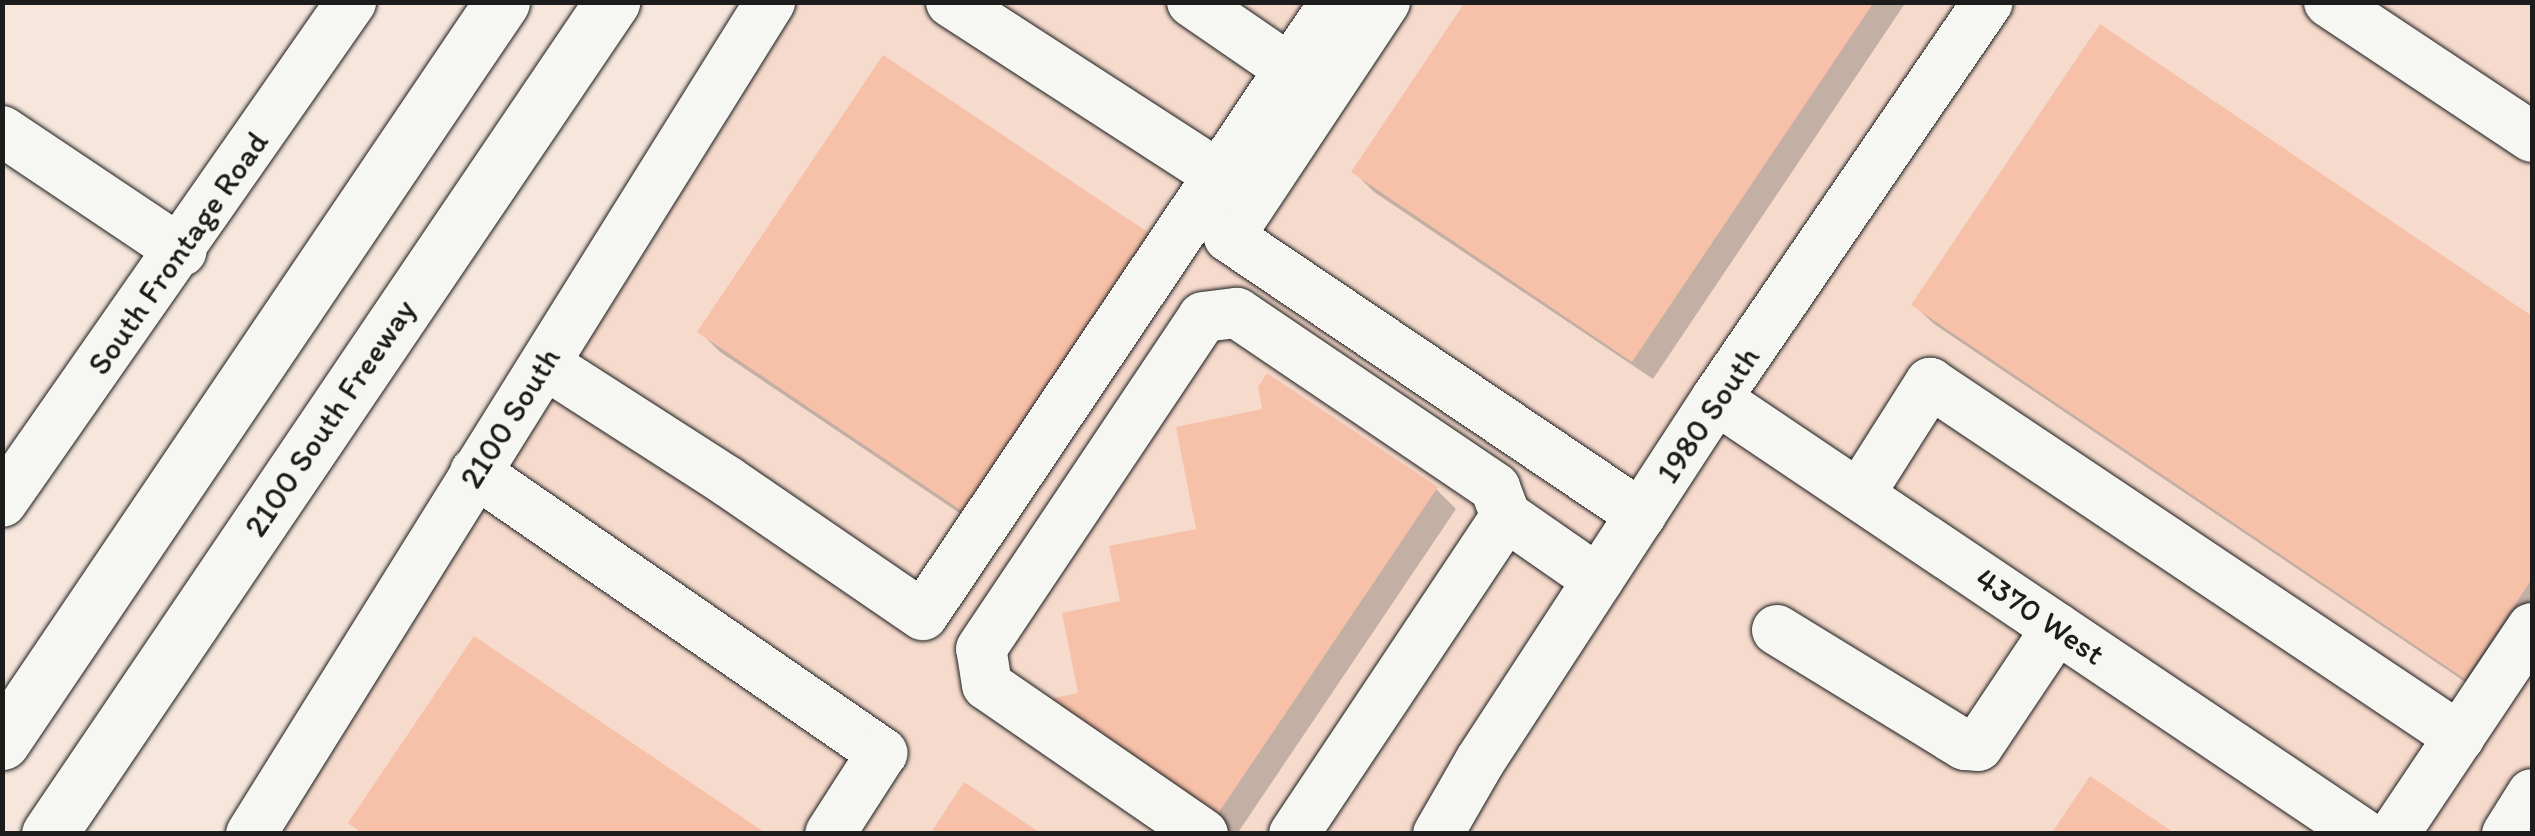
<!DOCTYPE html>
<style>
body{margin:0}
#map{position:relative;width:2535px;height:836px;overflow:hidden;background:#f6e6dc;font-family:Itim,sans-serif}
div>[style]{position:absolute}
.built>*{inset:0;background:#f6dbcd}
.shadow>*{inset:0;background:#0003}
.building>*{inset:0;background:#f6c0a9}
.roads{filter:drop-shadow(0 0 2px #1c1c1c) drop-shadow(0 0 2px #1c1c1c)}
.minor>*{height:50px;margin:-25px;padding:0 25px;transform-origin:25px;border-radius:25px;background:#f6f6f2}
.highway>*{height:55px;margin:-27.5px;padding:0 27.5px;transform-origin:27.5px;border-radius:27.5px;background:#f6f6f2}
span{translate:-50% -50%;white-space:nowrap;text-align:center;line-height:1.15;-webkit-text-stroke:10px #f6f6f2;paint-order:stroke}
.street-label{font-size:32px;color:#1c1c1c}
.frame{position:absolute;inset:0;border:5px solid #1c1c1c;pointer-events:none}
</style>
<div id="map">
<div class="built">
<div style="clip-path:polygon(795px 3px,2532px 3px,2532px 833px,277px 834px)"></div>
</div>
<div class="shadow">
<div style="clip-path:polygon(1468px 2px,1906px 2px,1653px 379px,1374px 192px,1354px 172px)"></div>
<div style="clip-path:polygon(2101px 28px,2532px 319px,2532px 627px,2486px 696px,1934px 324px,1914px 305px)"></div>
<div style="clip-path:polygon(884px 59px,995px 537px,720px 352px,700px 332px)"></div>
<div style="clip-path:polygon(1265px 411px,1436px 489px,1456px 509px,1237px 834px,1218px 834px,1081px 695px,1123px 603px,1199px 531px)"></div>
</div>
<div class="building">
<div style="clip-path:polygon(1465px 2px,1874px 2px,1632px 362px,1351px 172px)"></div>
<div style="clip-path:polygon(2100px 24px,2532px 316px,2532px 579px,2465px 679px,1911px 305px)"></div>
<div style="clip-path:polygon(883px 55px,1161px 241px,974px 519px,697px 332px)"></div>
<div style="clip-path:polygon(1267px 373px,1438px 487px,1211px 824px,1044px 713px,1054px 698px,1078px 693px,1062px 613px,1120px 601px,1109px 546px,1196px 529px,1176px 427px,1262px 409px,1258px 387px)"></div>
<div style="clip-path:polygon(474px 636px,767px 834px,356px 834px,358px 830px,348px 823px)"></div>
<div style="clip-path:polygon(2090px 776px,2176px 834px,2051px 834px)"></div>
<div style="clip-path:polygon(964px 782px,1042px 834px,930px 834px)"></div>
</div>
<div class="roads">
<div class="minor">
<div style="left:951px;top:2px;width:320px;rotate:32.9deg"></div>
<div style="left:1192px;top:2px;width:120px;rotate:34.5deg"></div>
<div style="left:1385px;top:2px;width:282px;rotate:123.6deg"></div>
<div style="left:1229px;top:237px;width:497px;rotate:34deg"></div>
<div style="left:2329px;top:2px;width:244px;rotate:33.6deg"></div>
<div style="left:2px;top:131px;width:216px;rotate:33.8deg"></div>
<div style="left:545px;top:364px;width:216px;rotate:32.7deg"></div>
<div style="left:727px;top:481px;width:237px;rotate:34.4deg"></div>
<div style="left:923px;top:615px;width:739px;rotate:-56.09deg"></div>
<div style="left:1716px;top:399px;width:780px;rotate:33.91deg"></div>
<div style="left:475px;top:472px;width:495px;rotate:34.6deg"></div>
<div style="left:882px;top:753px;width:96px;rotate:122.7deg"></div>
<div style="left:1859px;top:495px;width:133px;rotate:-57.6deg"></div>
<div style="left:1930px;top:383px;width:637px;rotate:33.79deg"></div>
<div style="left:2px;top:502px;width:610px;rotate:-55.08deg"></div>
<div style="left:1777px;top:630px;width:220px;rotate:31.5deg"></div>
<div style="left:1965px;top:745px;width:13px;rotate:4deg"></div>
<div style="left:1978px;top:746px;width:142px;rotate:-56.2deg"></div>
<div style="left:251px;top:834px;width:981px;rotate:-58.04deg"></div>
<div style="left:1203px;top:834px;width:262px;rotate:-145.4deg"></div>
<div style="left:987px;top:685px;width:36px;rotate:-99deg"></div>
<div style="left:981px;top:649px;width:399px;rotate:-56.2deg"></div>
<div style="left:1203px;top:317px;width:34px;rotate:-7deg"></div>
<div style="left:1237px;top:313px;width:312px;rotate:34.1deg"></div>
<div style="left:1495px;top:488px;width:30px;rotate:69deg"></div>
<div style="left:1506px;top:516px;width:112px;rotate:34.8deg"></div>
<div style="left:1294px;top:834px;width:382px;rotate:-56.3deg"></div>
<div style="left:1438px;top:834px;width:84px;rotate:-60.1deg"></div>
<div style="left:1480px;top:761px;width:432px;rotate:-56.9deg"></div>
<div style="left:1716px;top:399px;width:481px;rotate:-55.6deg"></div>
<div style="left:2394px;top:834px;width:248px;rotate:-56.2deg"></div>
<div style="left:2507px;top:834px;width:47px;rotate:-58deg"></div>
</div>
<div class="highway">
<div style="left:2px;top:742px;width:893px;rotate:-55.95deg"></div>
<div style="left:49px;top:834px;width:1005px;rotate:-55.91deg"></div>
</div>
</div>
<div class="street-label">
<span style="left:178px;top:253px;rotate:-55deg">South Frontage Road</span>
<span style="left:1708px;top:415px;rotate:-56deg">1980 South</span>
<span style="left:330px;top:418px;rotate:-56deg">2100 South Freeway</span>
<span style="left:510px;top:418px;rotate:-58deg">2100 South</span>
<span style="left:2040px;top:616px;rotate:34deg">4370 West</span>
</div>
<div class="frame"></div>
</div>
